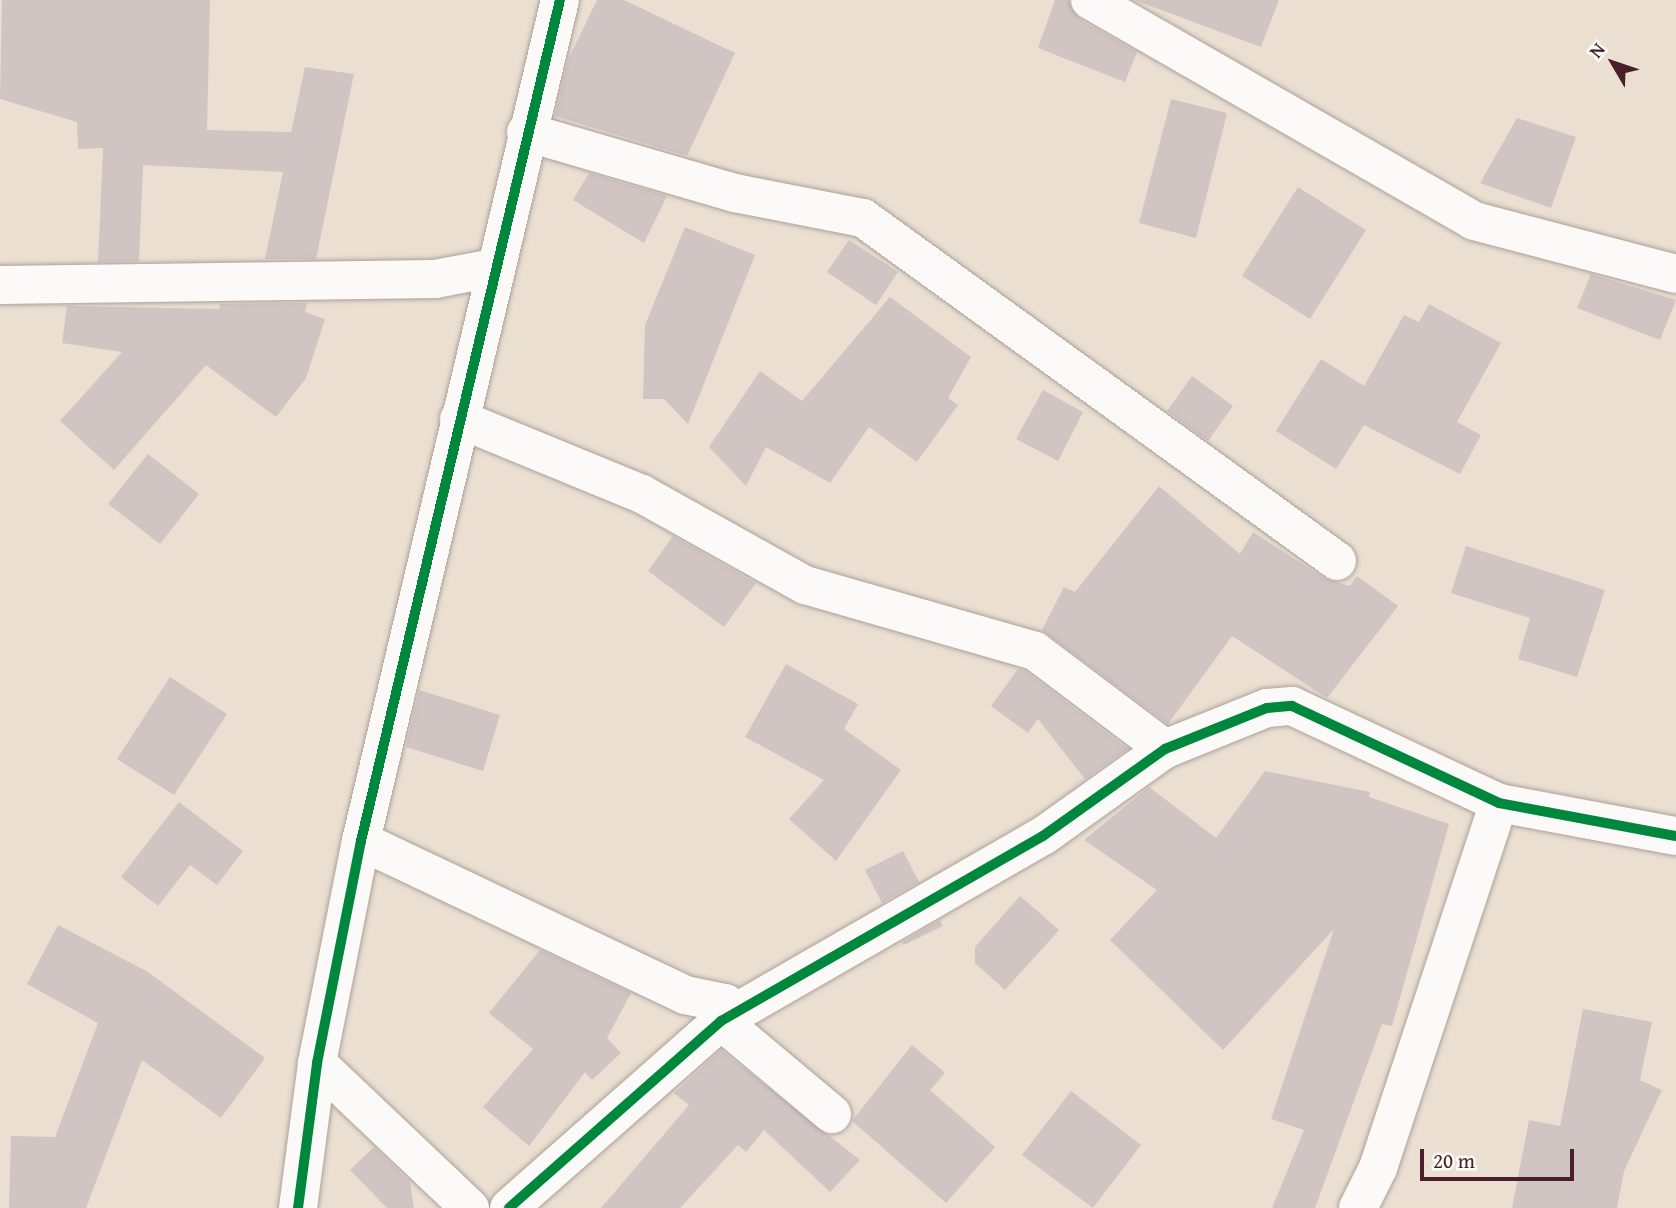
<!DOCTYPE html>
<style>
body{margin:0}
#map{position:relative;width:1676px;height:1208px;overflow:hidden;background:#eadfd0;font-family:"Gentium Book Plus",serif}
div>[style]{position:absolute}
.building>*{inset:0;background:#d1c5c4}
.roads{filter:drop-shadow(0 0 2px #aca19a) drop-shadow(0 0 2px #aca19a)}
.street>*{height:38px;margin:-19px;padding:0 19px;transform-origin:19px;border-radius:19px;background:#fcfaf8}
.cycleway>*{height:10px;margin:-5px;padding:0 5px;transform-origin:5px;border-radius:5px;background:#00873e}
span{translate:-50% -50%;white-space:nowrap;text-align:center;line-height:1.15;-webkit-text-stroke:5px #fdfcf7;paint-order:stroke}
.north{position:absolute;left:1578px;top:28px;width:70px;height:70px;-webkit-text-stroke:5px #fdfcf7;paint-order:stroke;rotate:309deg;font-size:19px;font-weight:700;line-height:28px;text-align:center;color:#4a1f2b}
.north::after{content:'';display:block;margin:auto;width:24px;height:32px;background:#4a1f2b;clip-path:polygon(50% 0,100% 100%,50% 72%,0 100%)}
.scale{position:absolute;left:1420px;top:1149px;width:154px;height:32px;box-sizing:border-box;border:4px solid #4a1f2b;border-top:0;padding-left:9px;font-size:21px;line-height:24px;white-space:nowrap;color:#4a1f2b;-webkit-text-stroke:5px #fdfcf7;paint-order:stroke}
</style>
<div id="map">
<div class="building">
<div style="clip-path:polygon(2px 0,210px 0,207px 130px,291px 132px,305px 67px,354px 74px,316px 259px,265px 259px,283px 172px,143px 165px,139px 261px,98px 262px,103px 148px,78px 149px,77px 122px,0 99px)"></div>
<div style="clip-path:polygon(597px 0,624px 0,735px 53px,687px 156px,555px 116px,568px 60px)"></div>
<div style="clip-path:polygon(1055px 0,1068px 0,1079px 19px,1137px 52px,1125px 82px,1038px 48px)"></div>
<div style="clip-path:polygon(1134px 0,1279px 0,1261px 47px)"></div>
<div style="clip-path:polygon(1171px 99px,1227px 113px,1196px 238px,1139px 223px)"></div>
<div style="clip-path:polygon(1517px 118px,1576px 137px,1551px 208px,1480px 183px)"></div>
<div style="clip-path:polygon(589px 173px,667px 196px,644px 243px,573px 200px)"></div>
<div style="clip-path:polygon(1298px 187px,1366px 230px,1310px 319px,1242px 276px)"></div>
<div style="clip-path:polygon(685px 227px,755px 255px,688px 424px,664px 399px,643px 399px,645px 325px)"></div>
<div style="clip-path:polygon(849px 240px,898px 272px,876px 305px,827px 272px)"></div>
<div style="clip-path:polygon(1591px 274px,1676px 300px,1660px 340px,1577px 308px)"></div>
<div style="clip-path:polygon(890px 297px,971px 357px,948px 398px,958px 405px,917px 462px,869px 427px,830px 483px,766px 447px,746px 486px,709px 447px,760px 371px,802px 401px)"></div>
<div style="clip-path:polygon(307px 303px,305px 312px,325px 319px,306px 378px,276px 417px,206px 365px,114px 470px,60px 421px,122px 352px,62px 343px,67px 306px,219px 309px,220px 304px)"></div>
<div style="clip-path:polygon(1429px 304px,1501px 343px,1457px 422px,1481px 435px,1460px 474px,1364px 425px,1336px 469px,1276px 431px,1321px 359px,1364px 386px,1404px 315px,1419px 322px)"></div>
<div style="clip-path:polygon(1192px 376px,1233px 406px,1208px 441px,1167px 411px)"></div>
<div style="clip-path:polygon(1043px 390px,1083px 412px,1058px 461px,1016px 439px)"></div>
<div style="clip-path:polygon(148px 454px,199px 494px,160px 544px,108px 504px)"></div>
<div style="clip-path:polygon(1159px 486px,1240px 554px,1253px 532px,1325px 579px,1350px 586px,1357px 576px,1398px 606px,1327px 698px,1232px 636px,1168px 724px,1042px 630px,1064px 587px,1075px 592px)"></div>
<div style="clip-path:polygon(673px 536px,756px 583px,724px 627px,648px 571px)"></div>
<div style="clip-path:polygon(1466px 546px,1605px 590px,1577px 677px,1518px 659px,1530px 618px,1451px 593px)"></div>
<div style="clip-path:polygon(786px 664px,858px 704px,844px 729px,901px 770px,836px 861px,789px 819px,824px 780px,745px 737px)"></div>
<div style="clip-path:polygon(1018px 669px,1025px 671px,1128px 749px,1085px 779px,1038px 719px,1028px 733px,991px 706px)"></div>
<div style="clip-path:polygon(170px 677px,227px 714px,174px 795px,117px 759px)"></div>
<div style="clip-path:polygon(419px 690px,500px 715px,483px 771px,406px 747px)"></div>
<div style="clip-path:polygon(1265px 771px,1370px 792px,1369px 797px,1449px 824px,1392px 1026px,1382px 1024px,1315px 1208px,1272px 1208px,1304px 1130px,1271px 1119px,1334px 929px,1223px 1050px,1110px 940px,1157px 890px,1084px 840px,1149px 787px,1216px 838px)"></div>
<div style="clip-path:polygon(179px 802px,243px 851px,217px 885px,190px 865px,158px 906px,121px 877px)"></div>
<div style="clip-path:polygon(903px 851px,919px 882px,882px 903px,865px 870px)"></div>
<div style="clip-path:polygon(1020px 896px,1059px 930px,1005px 990px,975px 963px,975px 947px)"></div>
<div style="clip-path:polygon(940px 920px,943px 926px,904px 945px,902px 942px)"></div>
<div style="clip-path:polygon(58px 925px,148px 972px,265px 1058px,221px 1118px,142px 1060px,86px 1208px,9px 1208px,11px 1136px,55px 1137px,98px 1023px,27px 984px)"></div>
<div style="clip-path:polygon(540px 950px,631px 993px,607px 1038px,621px 1053px,592px 1080px,585px 1072px,529px 1146px,483px 1107px,533px 1049px,489px 1013px)"></div>
<div style="clip-path:polygon(1583px 1009px,1652px 1022px,1640px 1080px,1662px 1090px,1624px 1171px,1617px 1208px,1512px 1208px,1529px 1120px,1560px 1126px)"></div>
<div style="clip-path:polygon(912px 1045px,945px 1073px,930px 1090px,995px 1147px,946px 1203px,852px 1121px)"></div>
<div style="clip-path:polygon(721px 1050px,860px 1160px,830px 1192px,764px 1130px,746px 1152px,738px 1145px,680px 1208px,601px 1208px,689px 1105px,674px 1093px)"></div>
<div style="clip-path:polygon(1071px 1091px,1141px 1145px,1093px 1208px,1022px 1155px)"></div>
<div style="clip-path:polygon(374px 1147px,410px 1182px,414px 1208px,387px 1208px,350px 1170px)"></div>
</div>
<div class="roads">
<div class="street">
<div style="left:1090px;top:0;width:443px;rotate:29.9deg"></div>
<div style="left:1474px;top:221px;width:209px;rotate:14.7deg"></div>
<div style="left:526px;top:132px;width:218px;rotate:16.3deg"></div>
<div style="left:735px;top:193px;width:130px;rotate:11.1deg"></div>
<div style="left:863px;top:218px;width:585px;rotate:35.89deg"></div>
<div style="left:0;top:285px;width:435px;rotate:-0.8deg"></div>
<div style="left:435px;top:279px;width:59px;rotate:-10.7deg"></div>
<div style="left:459px;top:419px;width:198px;rotate:22.3deg"></div>
<div style="left:642px;top:494px;width:187px;rotate:29.2deg"></div>
<div style="left:805px;top:585px;width:239px;rotate:16deg"></div>
<div style="left:1035px;top:651px;width:163px;rotate:37deg"></div>
<div style="left:361px;top:841px;width:359px;rotate:25.4deg"></div>
<div style="left:685px;top:995px;width:41px;rotate:11.3deg"></div>
<div style="left:725px;top:1003px;width:18px;rotate:103deg"></div>
<div style="left:721px;top:1021px;width:145px;rotate:40deg"></div>
<div style="left:317px;top:1063px;width:211px;rotate:43.5deg"></div>
<div style="left:298px;top:1208px;width:146px;rotate:-82.5deg"></div>
<div style="left:317px;top:1063px;width:226px;rotate:-78.8deg"></div>
<div style="left:361px;top:841px;width:864px;rotate:-76.69deg"></div>
<div style="left:509px;top:1208px;width:283px;rotate:-41.4deg"></div>
<div style="left:721px;top:1021px;width:371px;rotate:-29.9deg"></div>
<div style="left:1043px;top:836px;width:150px;rotate:-35.5deg"></div>
<div style="left:1165px;top:749px;width:110px;rotate:-21.9deg"></div>
<div style="left:1267px;top:708px;width:25px;rotate:-5deg"></div>
<div style="left:1292px;top:706px;width:229px;rotate:25.1deg"></div>
<div style="left:1499px;top:803px;width:180px;rotate:10.6deg"></div>
<div style="left:1358px;top:1208px;width:45px;rotate:-63.4deg"></div>
<div style="left:1378px;top:1168px;width:385px;rotate:-71.7deg"></div>
</div>
</div>
<div class="cycleway">
<div style="left:298px;top:1208px;width:146px;rotate:-82.5deg"></div>
<div style="left:317px;top:1063px;width:226px;rotate:-78.8deg"></div>
<div style="left:361px;top:841px;width:864px;rotate:-76.69deg"></div>
<div style="left:509px;top:1208px;width:283px;rotate:-41.4deg"></div>
<div style="left:721px;top:1021px;width:371px;rotate:-29.9deg"></div>
<div style="left:1043px;top:836px;width:150px;rotate:-35.5deg"></div>
<div style="left:1165px;top:749px;width:110px;rotate:-21.9deg"></div>
<div style="left:1267px;top:708px;width:25px;rotate:-5deg"></div>
<div style="left:1292px;top:706px;width:229px;rotate:25.1deg"></div>
<div style="left:1499px;top:803px;width:180px;rotate:10.6deg"></div>
</div>
<div class="north">N</div>
<div class="scale">20 m</div>
</div>
